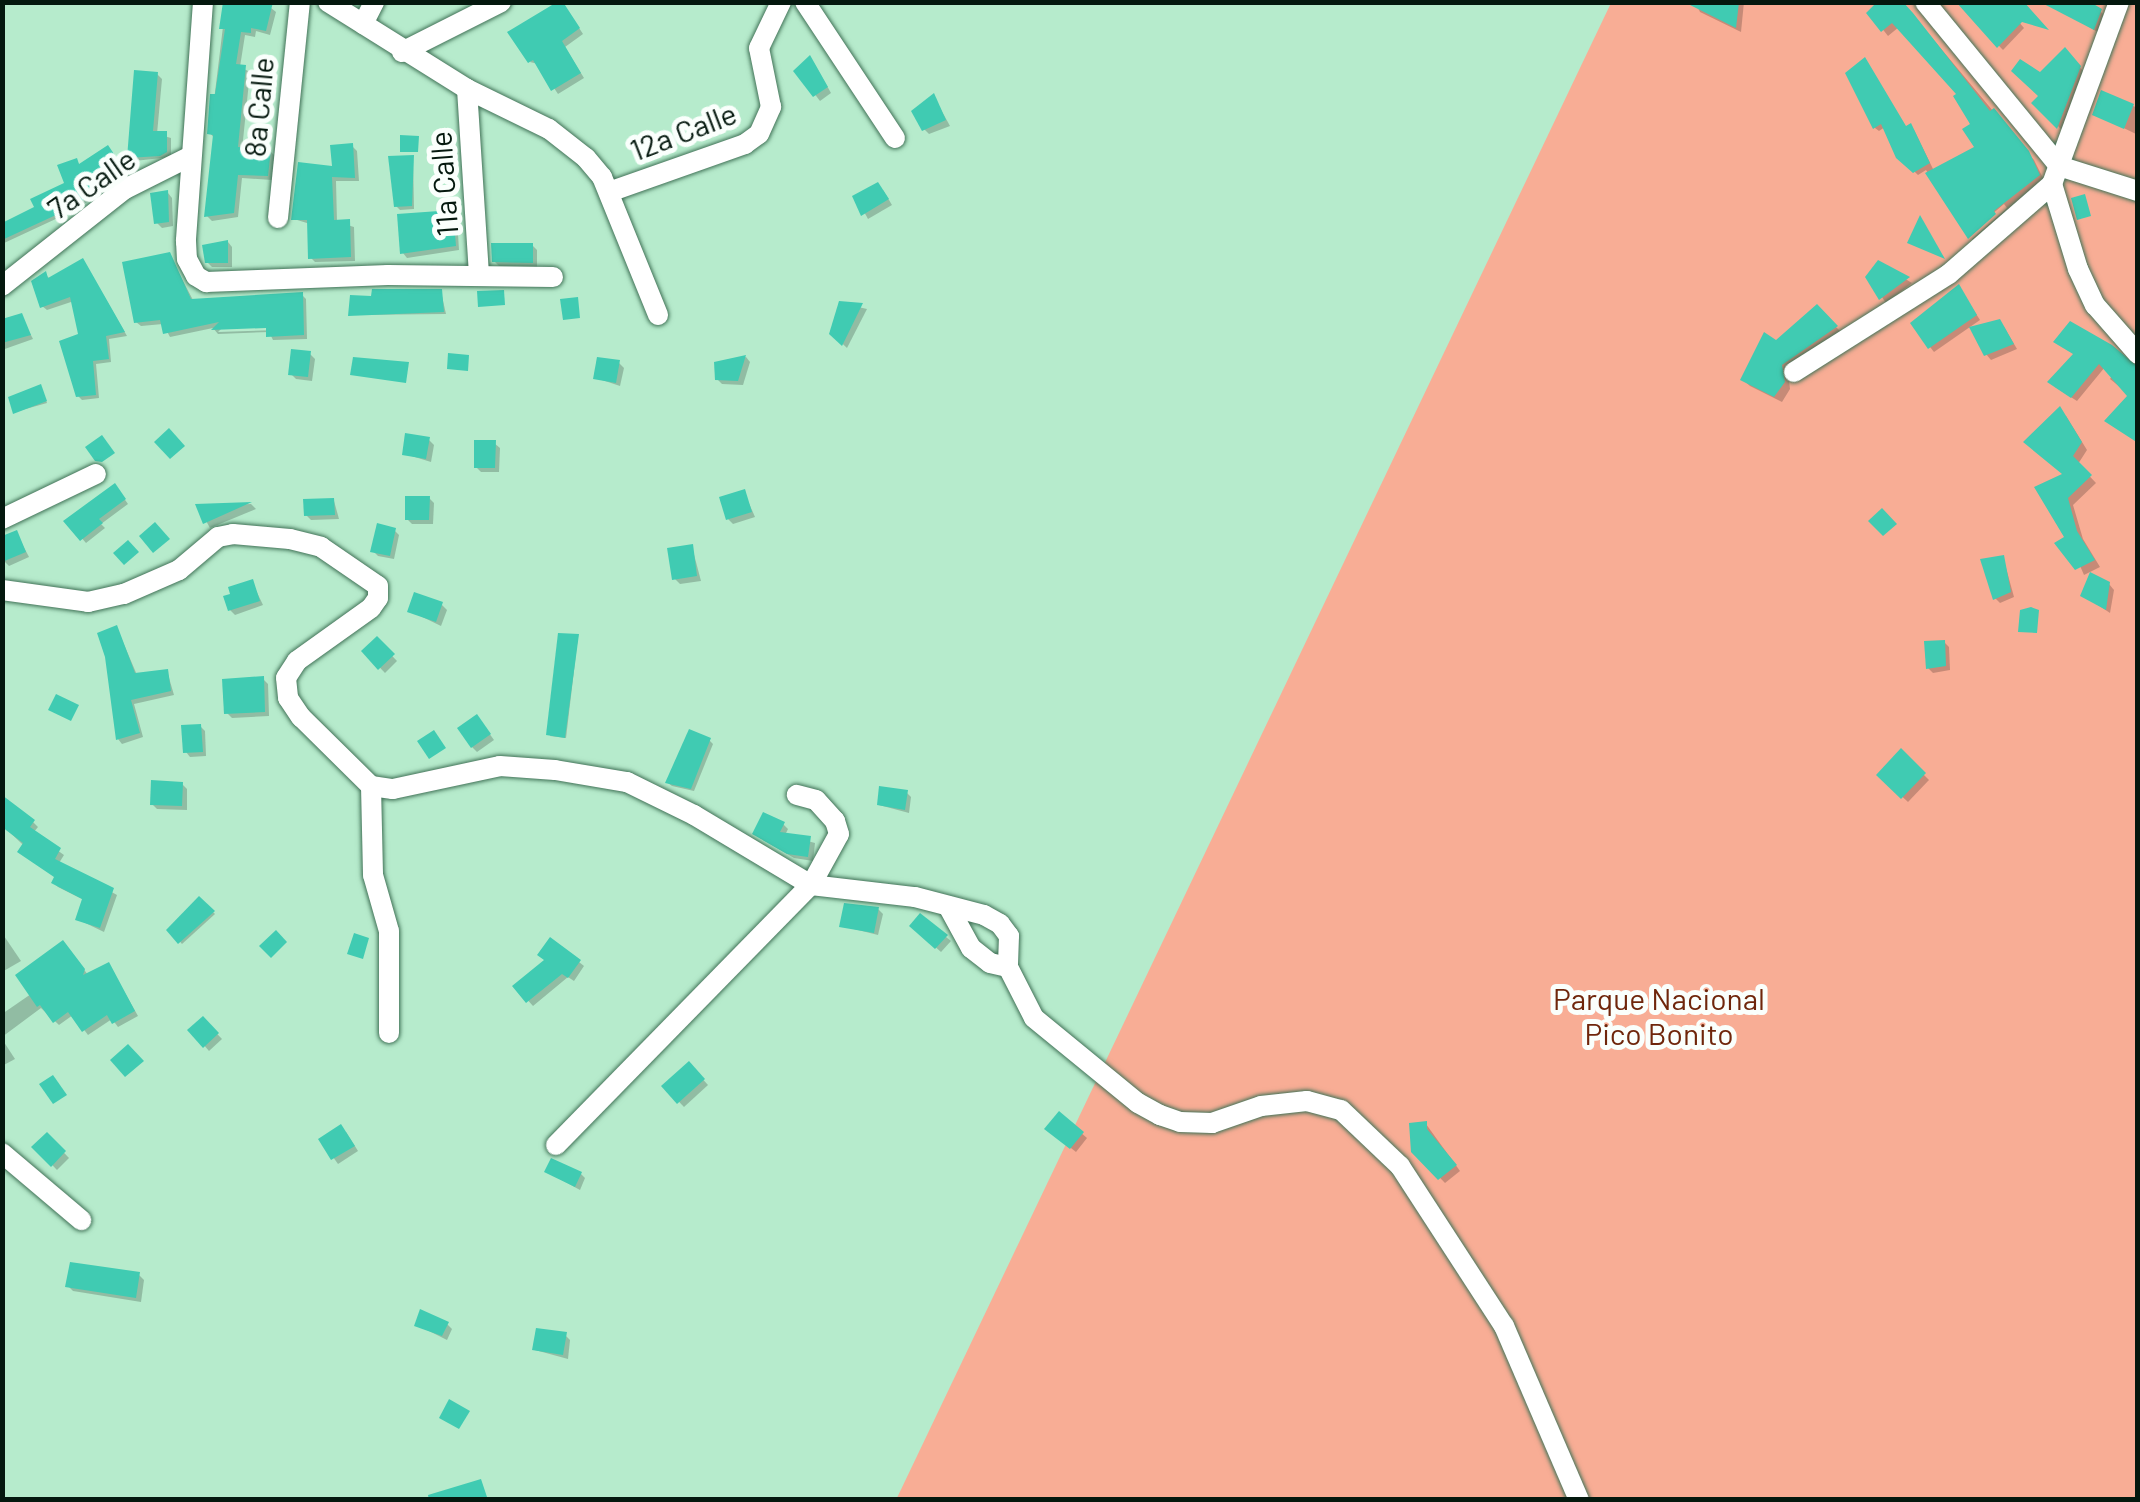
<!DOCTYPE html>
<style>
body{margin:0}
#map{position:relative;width:2140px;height:1502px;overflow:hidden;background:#b6ebcc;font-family:Barlow,sans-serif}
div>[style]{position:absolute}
.green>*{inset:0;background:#f8ad95}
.shadow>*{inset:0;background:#0003}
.building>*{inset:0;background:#40cbb2}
.roads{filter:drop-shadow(0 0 2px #417257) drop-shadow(0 0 2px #417257)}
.minor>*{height:20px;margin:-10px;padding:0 10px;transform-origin:10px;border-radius:10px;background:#fff}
span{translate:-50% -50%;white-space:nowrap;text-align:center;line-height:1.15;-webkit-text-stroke:10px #fafffc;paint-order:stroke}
.street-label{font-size:30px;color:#04180e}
.park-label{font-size:30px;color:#6f260b}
.frame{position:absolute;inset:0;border:5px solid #04180e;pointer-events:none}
</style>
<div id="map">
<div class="green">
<div style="clip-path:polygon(1611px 3px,2137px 3px,2137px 1499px,896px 1500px)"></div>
</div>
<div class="shadow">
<div style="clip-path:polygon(226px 2px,271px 8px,276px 12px,270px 35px,256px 31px,255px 37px,245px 35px,240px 67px,250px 72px,242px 150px,270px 151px,275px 156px,272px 180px,242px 178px,238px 217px,212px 221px,207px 216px,215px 139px,210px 133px)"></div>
<div style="clip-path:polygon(1695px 2px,1744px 2px,1741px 32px,1700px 12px)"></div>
<div style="clip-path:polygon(1902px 2px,2034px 160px,2045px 182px,1998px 218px,2000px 221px,1975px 243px,1972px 239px,2007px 208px,2004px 204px,1968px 235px,1926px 170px,1918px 175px,1898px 156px,1885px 127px,1879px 131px,1875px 128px,1848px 74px,1906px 129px,1914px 130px,1934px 171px,1978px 148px,1960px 94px,1899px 27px,1888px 36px,1870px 13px)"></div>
<div style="clip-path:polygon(1957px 2px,2002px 2px,2024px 28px,2003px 50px)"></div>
<div style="clip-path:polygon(566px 8px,583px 34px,565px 47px,584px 78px,558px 94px,538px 64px,530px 62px)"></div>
<div style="clip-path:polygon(2100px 11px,2105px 16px,2099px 33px,2076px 19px)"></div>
<div style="clip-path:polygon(2065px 51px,2084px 72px,2062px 130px,2034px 103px,2041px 96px,2041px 76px)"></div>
<div style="clip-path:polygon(814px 63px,831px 93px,820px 101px,797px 71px)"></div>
<div style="clip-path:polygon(157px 74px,162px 79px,157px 134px,171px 138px,171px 157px,134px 161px,129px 157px)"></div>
<div style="clip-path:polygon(2103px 94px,2138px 108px,2138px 135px,2095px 114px)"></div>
<div style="clip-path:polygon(934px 97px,950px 126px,929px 134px,924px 129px)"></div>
<div style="clip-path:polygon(352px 146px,357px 151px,359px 181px,336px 181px,337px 222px,354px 227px,355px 261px,315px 262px,311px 258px,310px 224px,294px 219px)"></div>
<div style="clip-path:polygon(113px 154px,127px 176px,75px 210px,2px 244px,2px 226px,37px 208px,67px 184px,76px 161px,81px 166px)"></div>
<div style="clip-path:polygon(413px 157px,414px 209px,400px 210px,396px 206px)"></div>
<div style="clip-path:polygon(883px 190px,892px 205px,868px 219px,856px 197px)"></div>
<div style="clip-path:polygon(168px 193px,172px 198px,173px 226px,162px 228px,157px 223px)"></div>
<div style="clip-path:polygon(452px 212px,457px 217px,459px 250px,407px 258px,403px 253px)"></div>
<div style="clip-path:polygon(228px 242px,232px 247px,232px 267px,212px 267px,207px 262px)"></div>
<div style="clip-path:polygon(532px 245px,537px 250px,537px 267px,499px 266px,494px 261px)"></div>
<div style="clip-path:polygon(evenodd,169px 254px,194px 302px,302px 295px,306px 299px,307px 339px,273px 340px,269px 332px,218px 334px,213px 328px,170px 337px,163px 324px,141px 326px,136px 322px,169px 254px,279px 325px,279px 330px,218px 332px,223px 327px,279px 325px)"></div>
<div style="clip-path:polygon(1879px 263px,1912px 283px,1886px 303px,1868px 277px)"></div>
<div style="clip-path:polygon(86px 265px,127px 336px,109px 339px,111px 362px,96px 364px,99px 398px,82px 400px,78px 396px,80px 335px,74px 301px,47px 310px,42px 306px,45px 274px,50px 279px)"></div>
<div style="clip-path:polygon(1959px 287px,1980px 320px,1934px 352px,1930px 347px)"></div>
<div style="clip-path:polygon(441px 292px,446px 314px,351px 315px,373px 299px)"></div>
<div style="clip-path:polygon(841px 303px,867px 309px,847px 348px,832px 334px)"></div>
<div style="clip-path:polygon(1817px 308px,1843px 334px,1788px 372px,1790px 389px,1782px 402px,1750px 386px,1743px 380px)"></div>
<div style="clip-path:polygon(21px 316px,33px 339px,2px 350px,2px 322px)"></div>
<div style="clip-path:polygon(2070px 325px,2131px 396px,2110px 379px,2112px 376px,2105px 367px,2077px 401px,2055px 387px,2076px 355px,2056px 342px)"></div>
<div style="clip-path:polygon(2004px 327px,2017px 349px,1991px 360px,1986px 354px)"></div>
<div style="clip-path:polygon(310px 354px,315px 359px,312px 381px,296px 379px,291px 374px)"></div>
<div style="clip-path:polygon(746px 357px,750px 362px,743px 385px,722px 384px,717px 379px,716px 364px)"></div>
<div style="clip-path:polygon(619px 363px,624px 368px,620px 386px,596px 378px)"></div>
<div style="clip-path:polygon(42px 389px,47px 403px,15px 412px)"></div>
<div style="clip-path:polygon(2066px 416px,2087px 450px,2078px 464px,2096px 483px,2073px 505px,2083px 539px,2100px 567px,2084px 575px,2068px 538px)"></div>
<div style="clip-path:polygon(429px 440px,434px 445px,431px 462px,405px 454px)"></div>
<div style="clip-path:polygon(494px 443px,500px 448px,499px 472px,481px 472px,476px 467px)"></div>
<div style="clip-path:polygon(118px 490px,128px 504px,101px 524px,105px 528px,86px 543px,67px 521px)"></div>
<div style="clip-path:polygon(744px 492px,755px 517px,733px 524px,728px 519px)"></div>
<div style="clip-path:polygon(429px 498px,434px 503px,433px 524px,412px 524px,407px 519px)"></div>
<div style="clip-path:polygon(334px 501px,339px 519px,311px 520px,306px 515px)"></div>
<div style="clip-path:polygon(251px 504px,256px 509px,210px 528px,198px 506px)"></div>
<div style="clip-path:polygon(394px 530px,399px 535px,394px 559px,378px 556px,373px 551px)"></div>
<div style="clip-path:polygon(16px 532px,29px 557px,9px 566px,4px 561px)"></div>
<div style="clip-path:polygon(692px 547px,701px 581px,680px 584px,675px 579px)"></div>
<div style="clip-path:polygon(2003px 557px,2014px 597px,2000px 603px,1995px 598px)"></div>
<div style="clip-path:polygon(252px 582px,263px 605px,235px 615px,230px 610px)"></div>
<div style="clip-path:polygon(2109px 584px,2114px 590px,2110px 613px,2083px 595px)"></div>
<div style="clip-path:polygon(442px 605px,447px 610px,441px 626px,410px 611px)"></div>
<div style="clip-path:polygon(117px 628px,137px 675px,167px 671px,174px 695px,134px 704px,143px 737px,122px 744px,118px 739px)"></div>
<div style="clip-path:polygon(578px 637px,566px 738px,550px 736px)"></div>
<div style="clip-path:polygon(377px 640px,397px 661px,385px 673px,365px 652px)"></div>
<div style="clip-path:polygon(1944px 642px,1949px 647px,1950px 670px,1933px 673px,1928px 668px)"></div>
<div style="clip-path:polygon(263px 679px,268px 684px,269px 716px,232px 718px,227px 713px)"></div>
<div style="clip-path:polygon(481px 722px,494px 740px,477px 752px,472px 747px)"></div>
<div style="clip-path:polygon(200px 726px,205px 731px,206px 756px,190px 757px,186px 752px)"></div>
<div style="clip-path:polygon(709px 740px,713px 744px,694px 791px,672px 786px,668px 783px)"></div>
<div style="clip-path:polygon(1901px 752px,1929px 780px,1908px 802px,1879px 775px)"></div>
<div style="clip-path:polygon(182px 784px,187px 789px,187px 810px,157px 809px,152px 804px)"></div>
<div style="clip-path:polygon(906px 792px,911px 797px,909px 813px,879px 805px)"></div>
<div style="clip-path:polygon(33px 822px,38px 827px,33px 833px,64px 855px,59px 863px,117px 895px,104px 932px,77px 919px,84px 900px,58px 887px,54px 883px,57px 877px,2px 825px)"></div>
<div style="clip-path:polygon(783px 824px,788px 829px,785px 835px,815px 843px,813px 861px,794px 858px,760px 838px)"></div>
<div style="clip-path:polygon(199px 899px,215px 914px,182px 944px,170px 930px)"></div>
<div style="clip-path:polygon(878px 909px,883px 914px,878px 935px,842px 926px)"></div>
<div style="clip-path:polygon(912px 926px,946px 937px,951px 941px,941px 952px)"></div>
<div style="clip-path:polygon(2px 933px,21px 961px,2px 972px)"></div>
<div style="clip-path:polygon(67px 947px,88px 975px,112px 970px,138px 1016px,118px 1027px,112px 1019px,88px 1035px,73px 1015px,59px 1025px,41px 1008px,2px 1037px,2px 1014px,31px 994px)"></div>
<div style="clip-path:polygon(579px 962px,584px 966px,574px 981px,568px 977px,533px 1006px,516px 987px)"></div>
<div style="clip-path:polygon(203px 1019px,222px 1039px,209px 1051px,191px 1030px)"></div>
<div style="clip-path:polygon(2px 1039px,15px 1059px,2px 1066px)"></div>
<div style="clip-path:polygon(689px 1064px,708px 1085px,684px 1107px,664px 1086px)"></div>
<div style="clip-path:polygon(1059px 1114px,1087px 1138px,1076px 1152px,1052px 1133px)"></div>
<div style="clip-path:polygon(1426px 1124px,1460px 1171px,1445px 1183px,1414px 1151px)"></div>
<div style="clip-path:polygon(346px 1132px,358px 1151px,338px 1164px,321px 1140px)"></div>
<div style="clip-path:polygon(47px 1135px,69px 1158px,57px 1170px,35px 1147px)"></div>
<div style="clip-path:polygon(547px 1172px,581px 1174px,585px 1178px,580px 1190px)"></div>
<div style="clip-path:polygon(139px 1275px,144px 1280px,141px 1302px,73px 1291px,68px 1286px)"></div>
<div style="clip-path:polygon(447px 1324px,452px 1329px,447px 1340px,417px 1325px)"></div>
<div style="clip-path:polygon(565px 1335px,570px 1340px,568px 1359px,535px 1350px)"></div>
</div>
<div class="building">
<div style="clip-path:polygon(223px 2px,273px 2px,266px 31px,251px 28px,251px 33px,241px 32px,236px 64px,246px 65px,238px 147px,271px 149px,268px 176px,238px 175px,234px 213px,204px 217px,213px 135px,207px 134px,210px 94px,215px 94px,225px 29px,219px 29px)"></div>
<div style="clip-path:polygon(557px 2px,563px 2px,580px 28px,562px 41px,581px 73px,551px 91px,533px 60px,528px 63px,507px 32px)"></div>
<div style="clip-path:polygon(1684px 2px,1739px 2px,1736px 28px)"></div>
<div style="clip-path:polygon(1877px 2px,1903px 2px,1913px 13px,1990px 111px,1994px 108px,2029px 151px,2040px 175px,1994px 211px,1996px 214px,1968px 239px,1925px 173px,1974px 147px,1962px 129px,1970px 124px,1953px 96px,1956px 94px,1892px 23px,1881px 32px,1866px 13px)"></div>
<div style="clip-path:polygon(1956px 2px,2024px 2px,2049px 30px,2022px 22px,1997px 48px)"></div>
<div style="clip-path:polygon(2040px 2px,2090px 2px,2102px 9px,2094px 30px)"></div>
<div style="clip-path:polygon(2065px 47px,2081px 66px,2057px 129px,2031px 103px,2038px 96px,2011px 71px,2020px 59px,2040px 72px)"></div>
<div style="clip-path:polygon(810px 55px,828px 87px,813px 97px,793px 71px)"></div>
<div style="clip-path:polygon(1865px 57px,1906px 126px,1911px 123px,1930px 163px,1913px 173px,1896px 158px,1881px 124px,1873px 129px,1845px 73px)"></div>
<div style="clip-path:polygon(134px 70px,158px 72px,153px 131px,167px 131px,167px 152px,160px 156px,127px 158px)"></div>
<div style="clip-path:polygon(2101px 90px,2134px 104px,2124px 129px,2092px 115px)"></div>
<div style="clip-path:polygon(934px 93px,946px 120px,922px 131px,911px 111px)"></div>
<div style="clip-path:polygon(400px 135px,419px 136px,418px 152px,400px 152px)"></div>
<div style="clip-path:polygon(353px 143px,355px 178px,332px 177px,334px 220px,350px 219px,351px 257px,308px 259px,307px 220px,291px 220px,298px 162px,332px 166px,330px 145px)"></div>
<div style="clip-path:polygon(108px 145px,126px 172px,71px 208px,2px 240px,2px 223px,34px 207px,30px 199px,64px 183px,57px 165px,77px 158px,79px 164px)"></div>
<div style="clip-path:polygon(414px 155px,412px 206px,394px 207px,388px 156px)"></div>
<div style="clip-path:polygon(878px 182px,889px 199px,861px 216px,852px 196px)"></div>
<div style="clip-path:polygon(168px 190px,169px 222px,154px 224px,150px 193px)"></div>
<div style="clip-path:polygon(2085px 194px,2091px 216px,2077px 220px,2071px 198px)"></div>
<div style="clip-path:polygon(453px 210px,456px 246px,400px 254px,397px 214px)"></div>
<div style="clip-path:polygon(1920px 215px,1945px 259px,1907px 243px)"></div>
<div style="clip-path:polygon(228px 240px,228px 263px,205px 263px,202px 245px)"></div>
<div style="clip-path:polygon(491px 243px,533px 243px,533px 263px,492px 262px)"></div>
<div style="clip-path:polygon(170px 252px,191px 299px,303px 292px,304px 335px,266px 337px,266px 328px,211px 330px,219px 322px,163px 334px,160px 320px,134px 323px,122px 262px)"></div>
<div style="clip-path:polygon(83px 258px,125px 332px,106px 336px,109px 359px,93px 361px,96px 395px,76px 397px,59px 341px,78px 334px,70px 297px,40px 308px,31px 281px,46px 271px,48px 278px)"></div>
<div style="clip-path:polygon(1878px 260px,1910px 277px,1879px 300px,1865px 277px)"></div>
<div style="clip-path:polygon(1959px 284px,1977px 315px,1928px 349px,1910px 323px)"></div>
<div style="clip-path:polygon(372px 289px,442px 289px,444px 312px,348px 316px,350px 295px,371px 296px)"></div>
<div style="clip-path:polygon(504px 290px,505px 305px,478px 307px,477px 291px)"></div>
<div style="clip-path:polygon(578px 297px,580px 318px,563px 320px,560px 299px)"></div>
<div style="clip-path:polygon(839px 301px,863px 303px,842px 346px,829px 334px)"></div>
<div style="clip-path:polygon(1817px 304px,1838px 326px,1782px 365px,1785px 382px,1774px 397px,1740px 380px,1764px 332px,1776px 340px)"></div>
<div style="clip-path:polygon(22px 313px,31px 335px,2px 343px,2px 319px)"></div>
<div style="clip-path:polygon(2000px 319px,2014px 344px,1984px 356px,1969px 327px)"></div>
<div style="clip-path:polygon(2070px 321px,2112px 345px,2138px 367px,2138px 443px,2104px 421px,2127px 396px,2099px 364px,2071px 398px,2047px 382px,2073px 354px,2053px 342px)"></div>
<div style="clip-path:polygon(291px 349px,311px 351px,308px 377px,288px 375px)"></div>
<div style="clip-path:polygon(448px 353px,469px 355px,468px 371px,447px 369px)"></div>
<div style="clip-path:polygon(746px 355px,738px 381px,715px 380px,714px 362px)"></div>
<div style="clip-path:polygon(353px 357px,409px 362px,406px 383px,350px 375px)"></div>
<div style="clip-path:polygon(597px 357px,620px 360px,616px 383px,593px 379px)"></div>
<div style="clip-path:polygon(41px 384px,47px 401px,13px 414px,8px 397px)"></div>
<div style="clip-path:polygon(2060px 406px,2082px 442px,2073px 456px,2092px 475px,2068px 498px,2077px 531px,2095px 560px,2075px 570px,2054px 543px,2064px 537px,2034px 487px,2062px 474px,2023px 442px)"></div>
<div style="clip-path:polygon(169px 428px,185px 446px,170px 459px,154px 442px)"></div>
<div style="clip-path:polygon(405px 433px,430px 437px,426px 459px,402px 455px)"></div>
<div style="clip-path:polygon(102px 435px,115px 453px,102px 462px,95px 461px,85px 447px)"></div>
<div style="clip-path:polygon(474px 440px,496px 440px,495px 468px,474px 468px)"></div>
<div style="clip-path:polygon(115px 483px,126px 499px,99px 519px,103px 523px,80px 541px,63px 521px)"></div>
<div style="clip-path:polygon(745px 489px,752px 512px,726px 520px,719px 497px)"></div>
<div style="clip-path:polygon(405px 496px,430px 496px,429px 520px,405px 520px)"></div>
<div style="clip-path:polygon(334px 498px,335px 515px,304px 516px,303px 499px)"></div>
<div style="clip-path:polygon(252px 502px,203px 524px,195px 504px)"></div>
<div style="clip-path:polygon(1882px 508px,1897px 524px,1883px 536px,1868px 521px)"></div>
<div style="clip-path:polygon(155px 522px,170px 539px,153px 553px,139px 536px)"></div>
<div style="clip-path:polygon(377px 523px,396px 528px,390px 556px,370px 552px)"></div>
<div style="clip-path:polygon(17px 530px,26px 552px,2px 562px,2px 536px)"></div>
<div style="clip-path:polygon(128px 540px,139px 552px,124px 565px,113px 553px)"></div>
<div style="clip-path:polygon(693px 544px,697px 576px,672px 580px,667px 548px)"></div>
<div style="clip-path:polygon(2004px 555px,2011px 592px,1993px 600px,1980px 559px)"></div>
<div style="clip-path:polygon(2090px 572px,2110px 582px,2106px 610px,2080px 596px)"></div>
<div style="clip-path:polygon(253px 579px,260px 601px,228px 611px,223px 596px,230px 594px,228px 587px)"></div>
<div style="clip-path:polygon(414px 592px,443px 602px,436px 622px,407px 612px)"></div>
<div style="clip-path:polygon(2031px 607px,2039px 610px,2037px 633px,2018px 632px,2020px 610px)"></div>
<div style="clip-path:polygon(117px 625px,135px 673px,168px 669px,171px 691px,131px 700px,140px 733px,116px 740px,105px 657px,97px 633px)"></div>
<div style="clip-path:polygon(558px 633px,579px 634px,565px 738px,546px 735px)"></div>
<div style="clip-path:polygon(377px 636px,395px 654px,378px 670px,361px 651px)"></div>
<div style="clip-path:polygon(1945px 640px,1946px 666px,1926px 669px,1924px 641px)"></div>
<div style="clip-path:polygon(264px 676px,265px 712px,224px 714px,222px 679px)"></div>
<div style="clip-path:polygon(56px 694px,79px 705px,71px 721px,48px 710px)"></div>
<div style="clip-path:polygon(477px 714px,491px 734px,471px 748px,457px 728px)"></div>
<div style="clip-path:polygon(201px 724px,203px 752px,183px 753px,181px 725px)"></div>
<div style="clip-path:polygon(689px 729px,711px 738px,691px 789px,665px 783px)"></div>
<div style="clip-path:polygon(434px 730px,446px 748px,429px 759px,417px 741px)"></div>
<div style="clip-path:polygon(1901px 748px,1926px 773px,1901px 799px,1876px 775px)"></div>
<div style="clip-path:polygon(151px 780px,183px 782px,182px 806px,150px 805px)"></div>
<div style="clip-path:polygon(879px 786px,908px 790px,905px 810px,877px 805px)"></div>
<div style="clip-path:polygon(2px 795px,35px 820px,30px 827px,61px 848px,55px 859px,114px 888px,100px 928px,75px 920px,82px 899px,51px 883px,54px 877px,17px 852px,23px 843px,2px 827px)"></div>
<div style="clip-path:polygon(763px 812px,785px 822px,780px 832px,811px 836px,808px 857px,787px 854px,752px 834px)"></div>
<div style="clip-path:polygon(199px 896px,215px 911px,178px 944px,166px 930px)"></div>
<div style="clip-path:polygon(844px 903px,879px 907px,874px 933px,839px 927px)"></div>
<div style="clip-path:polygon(920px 913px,948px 935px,935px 949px,909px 926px)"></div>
<div style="clip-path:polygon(276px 930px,287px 942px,271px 958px,259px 946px)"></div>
<div style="clip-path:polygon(354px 933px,369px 938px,363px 959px,347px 954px)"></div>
<div style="clip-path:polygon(550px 937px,581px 960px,568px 978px,562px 974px,526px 1003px,512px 986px,544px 960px,537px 955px)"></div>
<div style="clip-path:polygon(63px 940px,85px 969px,83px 975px,109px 962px,135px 1011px,112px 1024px,107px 1015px,82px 1032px,68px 1012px,53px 1023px,40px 1005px,37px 1007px,15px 975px)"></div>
<div style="clip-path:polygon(203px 1016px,219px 1033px,203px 1048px,187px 1030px)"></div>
<div style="clip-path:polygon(128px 1044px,144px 1061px,125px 1077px,110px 1060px)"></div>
<div style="clip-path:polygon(689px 1061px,705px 1079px,677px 1104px,661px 1086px)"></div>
<div style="clip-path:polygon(53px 1075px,67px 1095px,53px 1104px,39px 1084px)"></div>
<div style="clip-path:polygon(1059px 1111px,1084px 1132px,1070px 1149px,1044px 1129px)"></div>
<div style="clip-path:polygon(1427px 1121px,1427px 1129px,1457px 1165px,1438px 1180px,1411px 1152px,1409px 1123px)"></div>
<div style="clip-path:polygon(341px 1124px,355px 1146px,331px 1160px,318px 1139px)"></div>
<div style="clip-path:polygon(47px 1132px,66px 1151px,51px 1167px,31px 1147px)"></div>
<div style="clip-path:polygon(551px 1158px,582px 1172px,575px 1187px,544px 1172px)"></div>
<div style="clip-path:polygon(70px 1262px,140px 1272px,136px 1298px,65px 1287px)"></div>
<div style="clip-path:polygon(420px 1309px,449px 1322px,442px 1336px,414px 1326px)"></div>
<div style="clip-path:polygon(536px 1328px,567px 1332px,563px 1355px,532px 1350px)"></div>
<div style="clip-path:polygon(449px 1399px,470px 1411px,459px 1429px,439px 1418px)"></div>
<div style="clip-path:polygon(481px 1479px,488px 1500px,429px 1500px,428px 1495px)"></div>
</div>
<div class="roads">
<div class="minor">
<div style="left:203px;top:2px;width:240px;rotate:94.1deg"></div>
<div style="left:186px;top:241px;width:18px;rotate:87deg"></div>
<div style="left:187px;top:259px;width:19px;rotate:62deg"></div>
<div style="left:196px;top:276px;width:12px;rotate:31deg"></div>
<div style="left:206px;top:282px;width:182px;rotate:-2.2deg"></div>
<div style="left:388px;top:275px;width:165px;rotate:0.7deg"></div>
<div style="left:328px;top:2px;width:164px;rotate:32deg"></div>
<div style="left:467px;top:89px;width:91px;rotate:26deg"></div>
<div style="left:549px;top:129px;width:47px;rotate:38.1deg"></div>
<div style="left:586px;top:158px;width:25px;rotate:50deg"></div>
<div style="left:602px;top:177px;width:149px;rotate:67.9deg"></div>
<div style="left:805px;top:2px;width:163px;rotate:56.5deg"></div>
<div style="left:1925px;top:2px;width:212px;rotate:50.7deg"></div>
<div style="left:2059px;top:166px;width:83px;rotate:17.6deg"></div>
<div style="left:363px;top:24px;width:25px;rotate:-63deg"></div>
<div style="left:402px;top:52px;width:111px;rotate:-26.8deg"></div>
<div style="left:467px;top:89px;width:187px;rotate:86.3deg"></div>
<div style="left:2052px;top:184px;width:89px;rotate:73deg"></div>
<div style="left:2078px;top:269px;width:40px;rotate:65deg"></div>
<div style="left:2095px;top:305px;width:65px;rotate:48.7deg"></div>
<div style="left:609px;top:192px;width:144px;rotate:-19.4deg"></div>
<div style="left:745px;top:144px;width:17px;rotate:-36deg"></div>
<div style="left:759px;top:134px;width:30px;rotate:-66deg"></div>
<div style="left:771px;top:107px;width:60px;rotate:-101.5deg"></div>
<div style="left:759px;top:48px;width:51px;rotate:-64.4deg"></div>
<div style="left:278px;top:218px;width:217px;rotate:-84.2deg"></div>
<div style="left:2px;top:286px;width:157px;rotate:-38.3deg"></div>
<div style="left:125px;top:189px;width:74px;rotate:-26.6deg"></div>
<div style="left:1794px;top:372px;width:183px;rotate:-32.3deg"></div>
<div style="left:1949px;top:274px;width:137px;rotate:-41.1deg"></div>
<div style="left:2052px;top:184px;width:194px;rotate:-69.8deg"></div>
<div style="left:2px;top:519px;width:104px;rotate:-25.6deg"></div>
<div style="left:2px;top:590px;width:87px;rotate:7.9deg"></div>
<div style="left:88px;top:602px;width:37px;rotate:-13deg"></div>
<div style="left:124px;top:594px;width:60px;rotate:-23.6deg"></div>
<div style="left:179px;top:570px;width:51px;rotate:-40.2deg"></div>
<div style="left:218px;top:537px;width:15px;rotate:-11deg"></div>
<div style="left:233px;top:534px;width:57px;rotate:5deg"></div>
<div style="left:290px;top:539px;width:32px;rotate:14deg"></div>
<div style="left:321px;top:547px;width:69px;rotate:34.4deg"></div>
<div style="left:378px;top:586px;width:12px;rotate:90deg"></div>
<div style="left:378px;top:598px;width:12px;rotate:125deg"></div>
<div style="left:371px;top:608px;width:91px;rotate:144.4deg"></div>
<div style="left:297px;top:661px;width:20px;rotate:123deg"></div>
<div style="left:286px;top:678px;width:20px;rotate:84deg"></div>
<div style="left:288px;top:698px;width:23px;rotate:56deg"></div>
<div style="left:301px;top:717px;width:98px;rotate:44.6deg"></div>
<div style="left:371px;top:786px;width:22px;rotate:8deg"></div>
<div style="left:393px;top:789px;width:109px;rotate:-12.1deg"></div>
<div style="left:500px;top:766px;width:55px;rotate:4.2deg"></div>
<div style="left:555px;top:770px;width:73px;rotate:9.5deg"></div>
<div style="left:627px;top:782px;width:75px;rotate:26.2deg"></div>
<div style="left:694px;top:815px;width:136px;rotate:30.9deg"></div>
<div style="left:811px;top:885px;width:105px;rotate:6.6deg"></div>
<div style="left:915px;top:897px;width:71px;rotate:14.6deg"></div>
<div style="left:984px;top:915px;width:18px;rotate:29deg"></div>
<div style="left:1000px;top:924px;width:15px;rotate:53deg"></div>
<div style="left:1009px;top:936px;width:31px;rotate:92deg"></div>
<div style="left:1008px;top:967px;width:57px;rotate:63deg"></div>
<div style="left:1034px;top:1018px;width:134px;rotate:39.3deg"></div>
<div style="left:1138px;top:1103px;width:25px;rotate:29deg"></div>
<div style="left:1160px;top:1115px;width:21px;rotate:19deg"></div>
<div style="left:1180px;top:1122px;width:32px;rotate:2deg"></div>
<div style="left:1212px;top:1123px;width:52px;rotate:-19.1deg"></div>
<div style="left:1261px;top:1106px;width:46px;rotate:-6.2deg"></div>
<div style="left:1307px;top:1101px;width:35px;rotate:15deg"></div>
<div style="left:1341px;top:1110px;width:81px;rotate:43.5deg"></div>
<div style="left:1400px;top:1166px;width:191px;rotate:57deg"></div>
<div style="left:1504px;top:1326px;width:189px;rotate:66.7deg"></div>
<div style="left:371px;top:786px;width:89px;rotate:88.7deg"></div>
<div style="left:373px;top:875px;width:58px;rotate:74.1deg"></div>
<div style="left:389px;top:931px;width:102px;rotate:90deg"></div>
<div style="left:948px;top:906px;width:48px;rotate:61.3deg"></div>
<div style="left:971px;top:948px;width:24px;rotate:38deg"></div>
<div style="left:990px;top:963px;width:18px;rotate:13deg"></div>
<div style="left:556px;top:1145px;width:364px;rotate:-45.6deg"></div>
<div style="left:811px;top:885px;width:58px;rotate:-61.2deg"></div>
<div style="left:839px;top:834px;width:14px;rotate:-107deg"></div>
<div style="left:835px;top:821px;width:28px;rotate:-132deg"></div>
<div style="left:816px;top:800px;width:20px;rotate:-165deg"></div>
<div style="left:2px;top:1153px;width:104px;rotate:40.3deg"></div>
</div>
</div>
<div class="street-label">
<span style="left:258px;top:107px;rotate:-85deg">8a Calle</span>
<span style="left:683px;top:131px;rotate:-21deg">12a Calle</span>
<span style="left:91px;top:183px;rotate:-35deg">7a Calle</span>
<span style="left:443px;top:184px;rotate:-94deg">11a Calle</span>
</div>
<div class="park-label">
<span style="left:1659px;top:1015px">Parque Nacional<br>Pico Bonito</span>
</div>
<div class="frame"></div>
</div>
